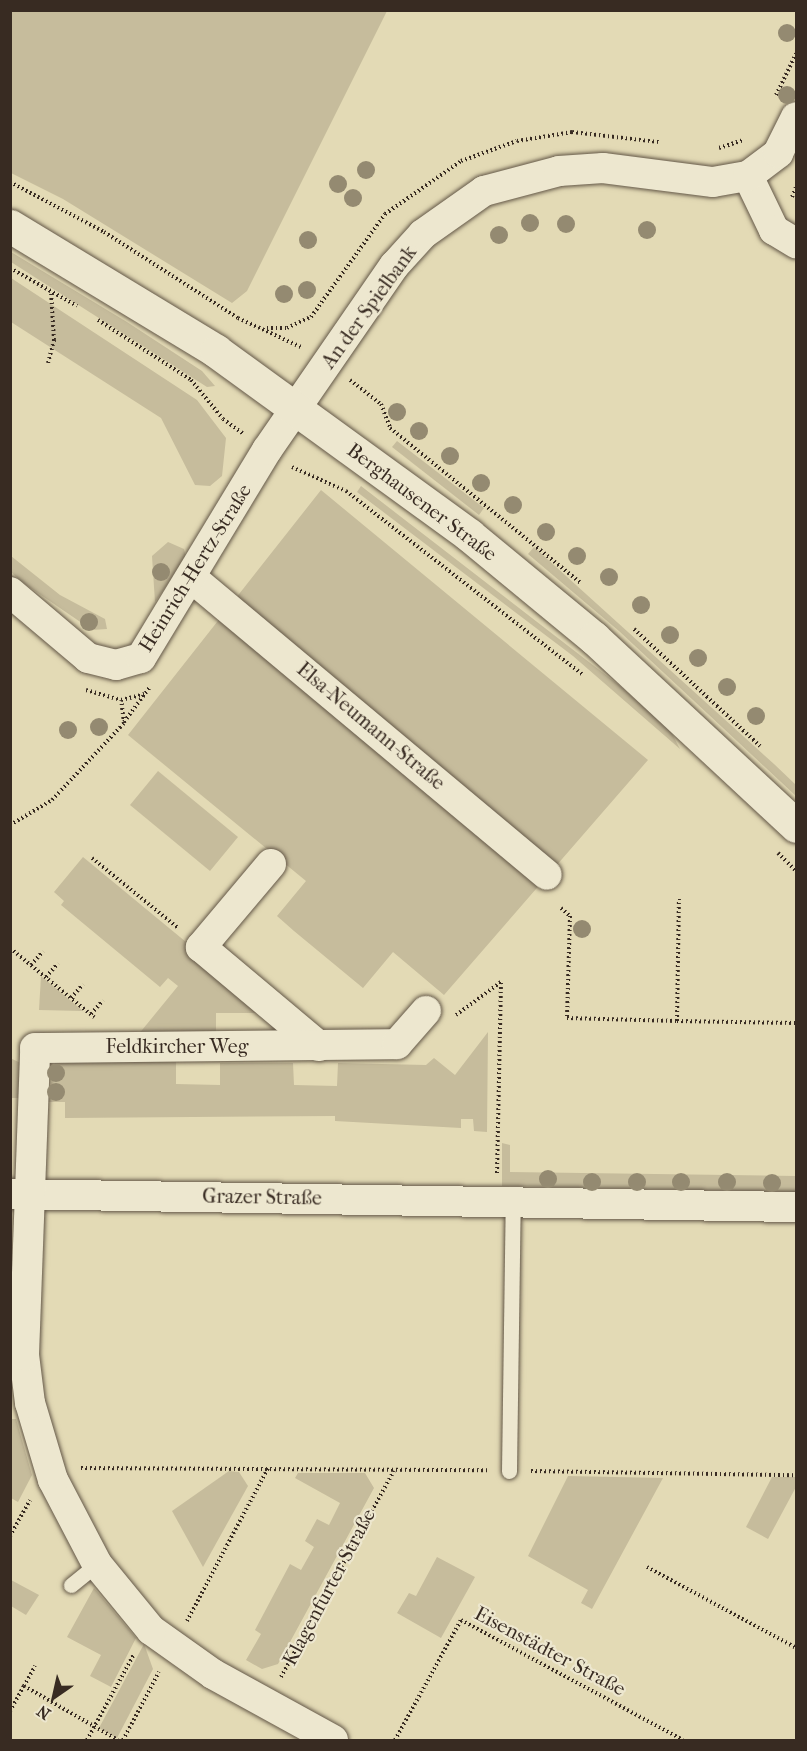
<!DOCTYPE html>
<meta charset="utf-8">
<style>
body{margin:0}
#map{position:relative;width:807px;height:1751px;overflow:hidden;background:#e3dab5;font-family:"IM FELL French Canon",serif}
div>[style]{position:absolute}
.green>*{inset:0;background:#c6bc9c}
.path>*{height:4px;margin-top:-2px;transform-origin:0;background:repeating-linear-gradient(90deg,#382b22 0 1.5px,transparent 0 4.5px)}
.roads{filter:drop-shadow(0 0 2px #635747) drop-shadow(0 0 2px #635747)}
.lane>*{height:15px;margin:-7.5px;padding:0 7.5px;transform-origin:7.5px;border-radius:7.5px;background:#ede7cf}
.street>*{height:30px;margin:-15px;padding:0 15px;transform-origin:15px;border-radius:15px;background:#ede7cf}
.secondary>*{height:33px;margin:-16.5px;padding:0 16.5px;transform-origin:16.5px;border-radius:16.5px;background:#ede7cf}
.trees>*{width:18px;height:18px;margin:-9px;border-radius:50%;background:#948a71}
span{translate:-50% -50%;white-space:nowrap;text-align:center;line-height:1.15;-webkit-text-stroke:4.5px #ede7cf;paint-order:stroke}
.street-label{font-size:20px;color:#382b22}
.frame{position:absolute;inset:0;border:12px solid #382b22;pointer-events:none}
.north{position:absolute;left:24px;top:1667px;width:60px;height:60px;-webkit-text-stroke:4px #ede7cf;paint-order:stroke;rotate:214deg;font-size:16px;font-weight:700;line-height:24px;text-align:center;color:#382b22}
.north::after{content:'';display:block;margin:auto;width:21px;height:27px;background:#382b22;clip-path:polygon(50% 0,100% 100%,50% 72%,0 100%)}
</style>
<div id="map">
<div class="green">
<div style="clip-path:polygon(10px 11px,11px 10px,387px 11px,247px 291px,232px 303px,63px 199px,11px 173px)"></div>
<div style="clip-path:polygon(11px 252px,127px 322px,202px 371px,215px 386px,207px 387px,11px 262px)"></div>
<div style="clip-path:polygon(11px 278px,197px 400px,226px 438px,222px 476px,210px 486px,195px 485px,161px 418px,11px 322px)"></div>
<div style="clip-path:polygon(397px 441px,484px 508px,479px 515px,392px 447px)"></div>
<div style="clip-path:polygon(361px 486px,620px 686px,670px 730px,680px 749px,573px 656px,357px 492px)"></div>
<div style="clip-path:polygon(321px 490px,648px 760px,444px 995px,393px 952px,363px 988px,294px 931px,277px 916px,306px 881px,128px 735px)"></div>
<div style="clip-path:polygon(168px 542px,184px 549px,186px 558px,155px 602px,152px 556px)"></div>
<div style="clip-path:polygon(534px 547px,774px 764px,796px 785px,796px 796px,619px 631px,528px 554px)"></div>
<div style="clip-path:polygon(11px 556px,60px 595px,105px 619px,107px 629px,92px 630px,22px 582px,11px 572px)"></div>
<div style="clip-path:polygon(158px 771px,238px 837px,210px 871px,130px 805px)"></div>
<div style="clip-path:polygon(83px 857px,261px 1004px,260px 1013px,216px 1013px,216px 1035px,138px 1035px,178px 986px,168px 978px,160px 987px,61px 905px,64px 901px,54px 892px)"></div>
<div style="clip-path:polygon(41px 976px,83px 1011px,39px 1010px)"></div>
<div style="clip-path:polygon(488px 1032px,487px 1132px,474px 1131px,473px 1119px,461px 1119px,461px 1128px,335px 1121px,335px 1116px,65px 1118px,65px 1102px,48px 1102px,55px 1061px,176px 1062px,176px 1084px,220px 1085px,220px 1063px,293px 1063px,294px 1085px,337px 1086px,338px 1063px,426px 1065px,434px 1058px,455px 1075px)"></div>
<div style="clip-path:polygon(12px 1059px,21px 1063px,24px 1098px,12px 1098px)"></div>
<div style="clip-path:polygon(502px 1143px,510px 1145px,510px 1172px,796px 1176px,796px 1192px,502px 1186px)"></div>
<div style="clip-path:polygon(11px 1419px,16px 1419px,32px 1475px,18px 1502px,11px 1498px)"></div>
<div style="clip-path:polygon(229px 1471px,239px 1472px,248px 1486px,203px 1567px,172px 1511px)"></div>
<div style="clip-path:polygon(298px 1473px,365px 1473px,374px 1488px,278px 1664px,262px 1669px,246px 1660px,261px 1634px,255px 1630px,290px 1564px,301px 1570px,314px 1547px,305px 1541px,317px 1519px,329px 1525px,340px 1503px,295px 1478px)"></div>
<div style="clip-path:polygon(568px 1476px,663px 1478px,592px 1609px,581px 1603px,588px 1590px,528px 1556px)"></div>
<div style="clip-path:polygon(772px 1477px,796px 1477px,796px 1487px,768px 1539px,746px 1527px)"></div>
<div style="clip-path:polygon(437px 1557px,475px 1577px,441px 1638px,397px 1613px,409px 1593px,416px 1596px)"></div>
<div style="clip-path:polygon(11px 1580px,39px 1595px,26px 1615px,11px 1606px)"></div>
<div style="clip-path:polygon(94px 1588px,136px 1638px,111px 1687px,90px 1676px,101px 1655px,67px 1637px)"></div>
<div style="clip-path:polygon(144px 1644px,153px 1669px,117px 1738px,99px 1728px)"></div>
</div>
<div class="path">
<div style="left:776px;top:95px;width:46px;rotate:-64deg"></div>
<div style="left:719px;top:148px;width:25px;rotate:-18deg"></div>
<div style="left:10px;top:182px;width:106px;rotate:28deg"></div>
<div style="left:104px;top:232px;width:159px;rotate:32.7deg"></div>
<div style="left:238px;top:318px;width:69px;rotate:24.7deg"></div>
<div style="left:792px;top:197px;width:11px;rotate:-68deg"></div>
<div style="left:10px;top:268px;width:77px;rotate:29.6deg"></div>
<div style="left:98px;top:320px;width:111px;rotate:32.8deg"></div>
<div style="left:191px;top:380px;width:50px;rotate:50.6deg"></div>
<div style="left:223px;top:419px;width:26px;rotate:36deg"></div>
<div style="left:267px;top:328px;width:20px"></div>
<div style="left:287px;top:328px;width:26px;rotate:-25deg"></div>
<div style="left:311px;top:317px;width:127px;rotate:-54.3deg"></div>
<div style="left:385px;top:214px;width:93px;rotate:-34.9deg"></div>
<div style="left:461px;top:161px;width:59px;rotate:-19.7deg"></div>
<div style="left:517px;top:141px;width:56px;rotate:-9.3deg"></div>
<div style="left:572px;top:132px;width:88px;rotate:6.6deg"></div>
<div style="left:48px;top:363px;width:24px;rotate:-75deg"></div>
<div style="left:54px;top:340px;width:48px;rotate:-93.6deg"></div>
<div style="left:350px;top:380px;width:39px;rotate:38deg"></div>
<div style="left:381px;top:404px;width:26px;rotate:69deg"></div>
<div style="left:390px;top:428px;width:246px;rotate:39.1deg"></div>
<div style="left:292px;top:467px;width:59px;rotate:24deg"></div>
<div style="left:346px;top:491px;width:299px;rotate:37.8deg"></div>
<div style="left:634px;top:629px;width:172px;rotate:42.9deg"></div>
<div style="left:86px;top:690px;width:36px;rotate:16deg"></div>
<div style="left:121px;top:700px;width:25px;rotate:-14deg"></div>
<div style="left:124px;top:722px;width:44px;rotate:-53.4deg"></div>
<div style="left:10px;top:825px;width:49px;rotate:-30.8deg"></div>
<div style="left:52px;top:800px;width:105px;rotate:-46.9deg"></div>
<div style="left:124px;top:723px;width:23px;rotate:-97deg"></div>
<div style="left:778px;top:853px;width:25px;rotate:45deg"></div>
<div style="left:92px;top:858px;width:111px;rotate:39.1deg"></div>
<div style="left:561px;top:908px;width:12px;rotate:42deg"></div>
<div style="left:570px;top:916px;width:102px;rotate:91.7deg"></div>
<div style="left:567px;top:1018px;width:110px;rotate:1.6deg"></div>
<div style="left:677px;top:1021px;width:122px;rotate:-89.1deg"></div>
<div style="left:10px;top:948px;width:109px;rotate:39.4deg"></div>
<div style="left:31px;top:965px;width:18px;rotate:-49deg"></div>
<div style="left:46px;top:977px;width:18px;rotate:-49deg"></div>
<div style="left:71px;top:998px;width:18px;rotate:-49deg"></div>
<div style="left:91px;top:1014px;width:18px;rotate:-49deg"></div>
<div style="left:456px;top:1015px;width:56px;rotate:-36.3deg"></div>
<div style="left:677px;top:1021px;width:119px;rotate:1deg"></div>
<div style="left:497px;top:1173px;width:192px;rotate:-88.8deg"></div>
<div style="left:81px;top:1468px;width:406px;rotate:0.3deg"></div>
<div style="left:531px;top:1471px;width:265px;rotate:0.9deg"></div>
<div style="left:10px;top:1536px;width:41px;rotate:-60.9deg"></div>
<div style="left:647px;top:1567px;width:170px;rotate:28.5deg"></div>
<div style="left:187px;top:1621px;width:173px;rotate:-62.1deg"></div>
<div style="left:281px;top:1677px;width:235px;rotate:-61.3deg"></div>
<div style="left:24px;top:1686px;width:23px;rotate:-61deg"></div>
<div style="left:10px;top:1711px;width:29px;rotate:-61deg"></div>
<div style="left:24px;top:1686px;width:108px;rotate:29.9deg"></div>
<div style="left:87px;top:1740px;width:98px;rotate:-61.3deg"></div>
<div style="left:123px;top:1740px;width:77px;rotate:-62.1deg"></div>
<div style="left:395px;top:1740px;width:137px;rotate:-61.2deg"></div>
<div style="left:461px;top:1620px;width:252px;rotate:28.4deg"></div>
</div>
<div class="roads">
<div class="lane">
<div style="left:509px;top:1471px;width:270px;rotate:-89.2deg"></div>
<div style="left:71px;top:1585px;width:33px;rotate:-39deg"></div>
</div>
<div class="street">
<div style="left:748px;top:176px;width:60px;rotate:64.3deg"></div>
<div style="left:774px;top:230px;width:26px;rotate:31deg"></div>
<div style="left:193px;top:579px;width:461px;rotate:39.9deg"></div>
<div style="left:10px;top:592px;width:102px;rotate:40.2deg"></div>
<div style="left:88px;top:658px;width:29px;rotate:14deg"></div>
<div style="left:116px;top:665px;width:26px;rotate:-16deg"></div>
<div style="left:141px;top:658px;width:243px;rotate:-58.8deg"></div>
<div style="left:267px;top:450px;width:224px;rotate:-55.4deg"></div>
<div style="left:394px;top:266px;width:43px;rotate:-47.8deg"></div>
<div style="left:423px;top:234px;width:75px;rotate:-35.2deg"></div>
<div style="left:484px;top:191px;width:78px;rotate:-14.9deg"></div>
<div style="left:559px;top:171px;width:44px;rotate:-3.9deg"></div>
<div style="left:603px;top:168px;width:111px;rotate:7.3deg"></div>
<div style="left:713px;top:182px;width:36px;rotate:-10deg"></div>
<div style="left:748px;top:176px;width:38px;rotate:-37deg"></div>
<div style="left:778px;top:153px;width:40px;rotate:-63.4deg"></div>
<div style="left:271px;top:864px;width:109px;rotate:130.1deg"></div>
<div style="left:201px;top:947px;width:154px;rotate:40deg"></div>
<div style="left:10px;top:1194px;width:786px;rotate:0.95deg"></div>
<div style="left:333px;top:1740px;width:137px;rotate:-151.2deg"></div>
<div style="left:213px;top:1674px;width:76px;rotate:-144.6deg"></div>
<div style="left:151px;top:1630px;width:85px;rotate:-129.3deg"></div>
<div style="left:97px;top:1564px;width:95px;rotate:-117.6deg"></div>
<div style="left:53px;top:1480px;width:80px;rotate:-106.6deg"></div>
<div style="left:30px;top:1403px;width:48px;rotate:-97.1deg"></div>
<div style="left:24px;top:1355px;width:307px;rotate:-87.9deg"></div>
<div style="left:35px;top:1048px;width:362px;rotate:-0.6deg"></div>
<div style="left:397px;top:1044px;width:44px;rotate:-48.7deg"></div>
</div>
<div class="secondary">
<div style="left:10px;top:226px;width:241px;rotate:31.2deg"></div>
<div style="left:216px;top:351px;width:313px;rotate:36deg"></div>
<div style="left:469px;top:535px;width:162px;rotate:39.5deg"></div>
<div style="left:594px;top:638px;width:276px;rotate:42.9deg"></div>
</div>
</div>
<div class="trees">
<div style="left:787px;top:33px"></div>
<div style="left:787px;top:95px"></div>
<div style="left:366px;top:170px"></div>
<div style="left:338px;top:184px"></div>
<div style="left:353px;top:198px"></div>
<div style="left:530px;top:223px"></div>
<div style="left:566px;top:224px"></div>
<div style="left:647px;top:230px"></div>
<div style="left:499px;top:235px"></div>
<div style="left:308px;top:240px"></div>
<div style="left:307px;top:290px"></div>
<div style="left:284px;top:294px"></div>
<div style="left:397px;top:412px"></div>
<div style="left:419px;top:431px"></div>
<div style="left:450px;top:456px"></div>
<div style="left:481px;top:483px"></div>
<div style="left:513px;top:505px"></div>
<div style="left:546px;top:532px"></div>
<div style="left:577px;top:556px"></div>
<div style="left:161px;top:572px"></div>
<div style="left:609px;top:577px"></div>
<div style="left:641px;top:605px"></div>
<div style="left:89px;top:622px"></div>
<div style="left:670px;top:635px"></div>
<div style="left:698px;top:658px"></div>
<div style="left:727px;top:687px"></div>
<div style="left:756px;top:716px"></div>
<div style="left:99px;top:727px"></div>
<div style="left:68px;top:730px"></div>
<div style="left:582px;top:929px"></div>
<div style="left:56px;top:1073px"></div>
<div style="left:56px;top:1092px"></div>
<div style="left:548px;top:1179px"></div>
<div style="left:592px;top:1182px"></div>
<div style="left:637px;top:1182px"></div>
<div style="left:681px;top:1182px"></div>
<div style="left:727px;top:1182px"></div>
<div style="left:772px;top:1183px"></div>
</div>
<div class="street-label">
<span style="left:369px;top:307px;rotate:-54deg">An der Spielbank</span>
<span style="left:422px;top:502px;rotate:37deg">Berghausener Straße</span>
<span style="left:195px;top:568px;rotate:-58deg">Heinrich-Hertz-Straße</span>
<span style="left:371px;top:726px;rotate:40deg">Elsa-Neumann-Straße</span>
<span style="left:177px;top:1046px">Feldkircher Weg</span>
<span style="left:262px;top:1197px;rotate:1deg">Grazer Straße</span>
<span style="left:329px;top:1587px;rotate:-62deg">Klagenfurter Straße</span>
<span style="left:550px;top:1651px;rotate:28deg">Eisenstädter Straße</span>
</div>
<div class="frame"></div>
<div class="north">N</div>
</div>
